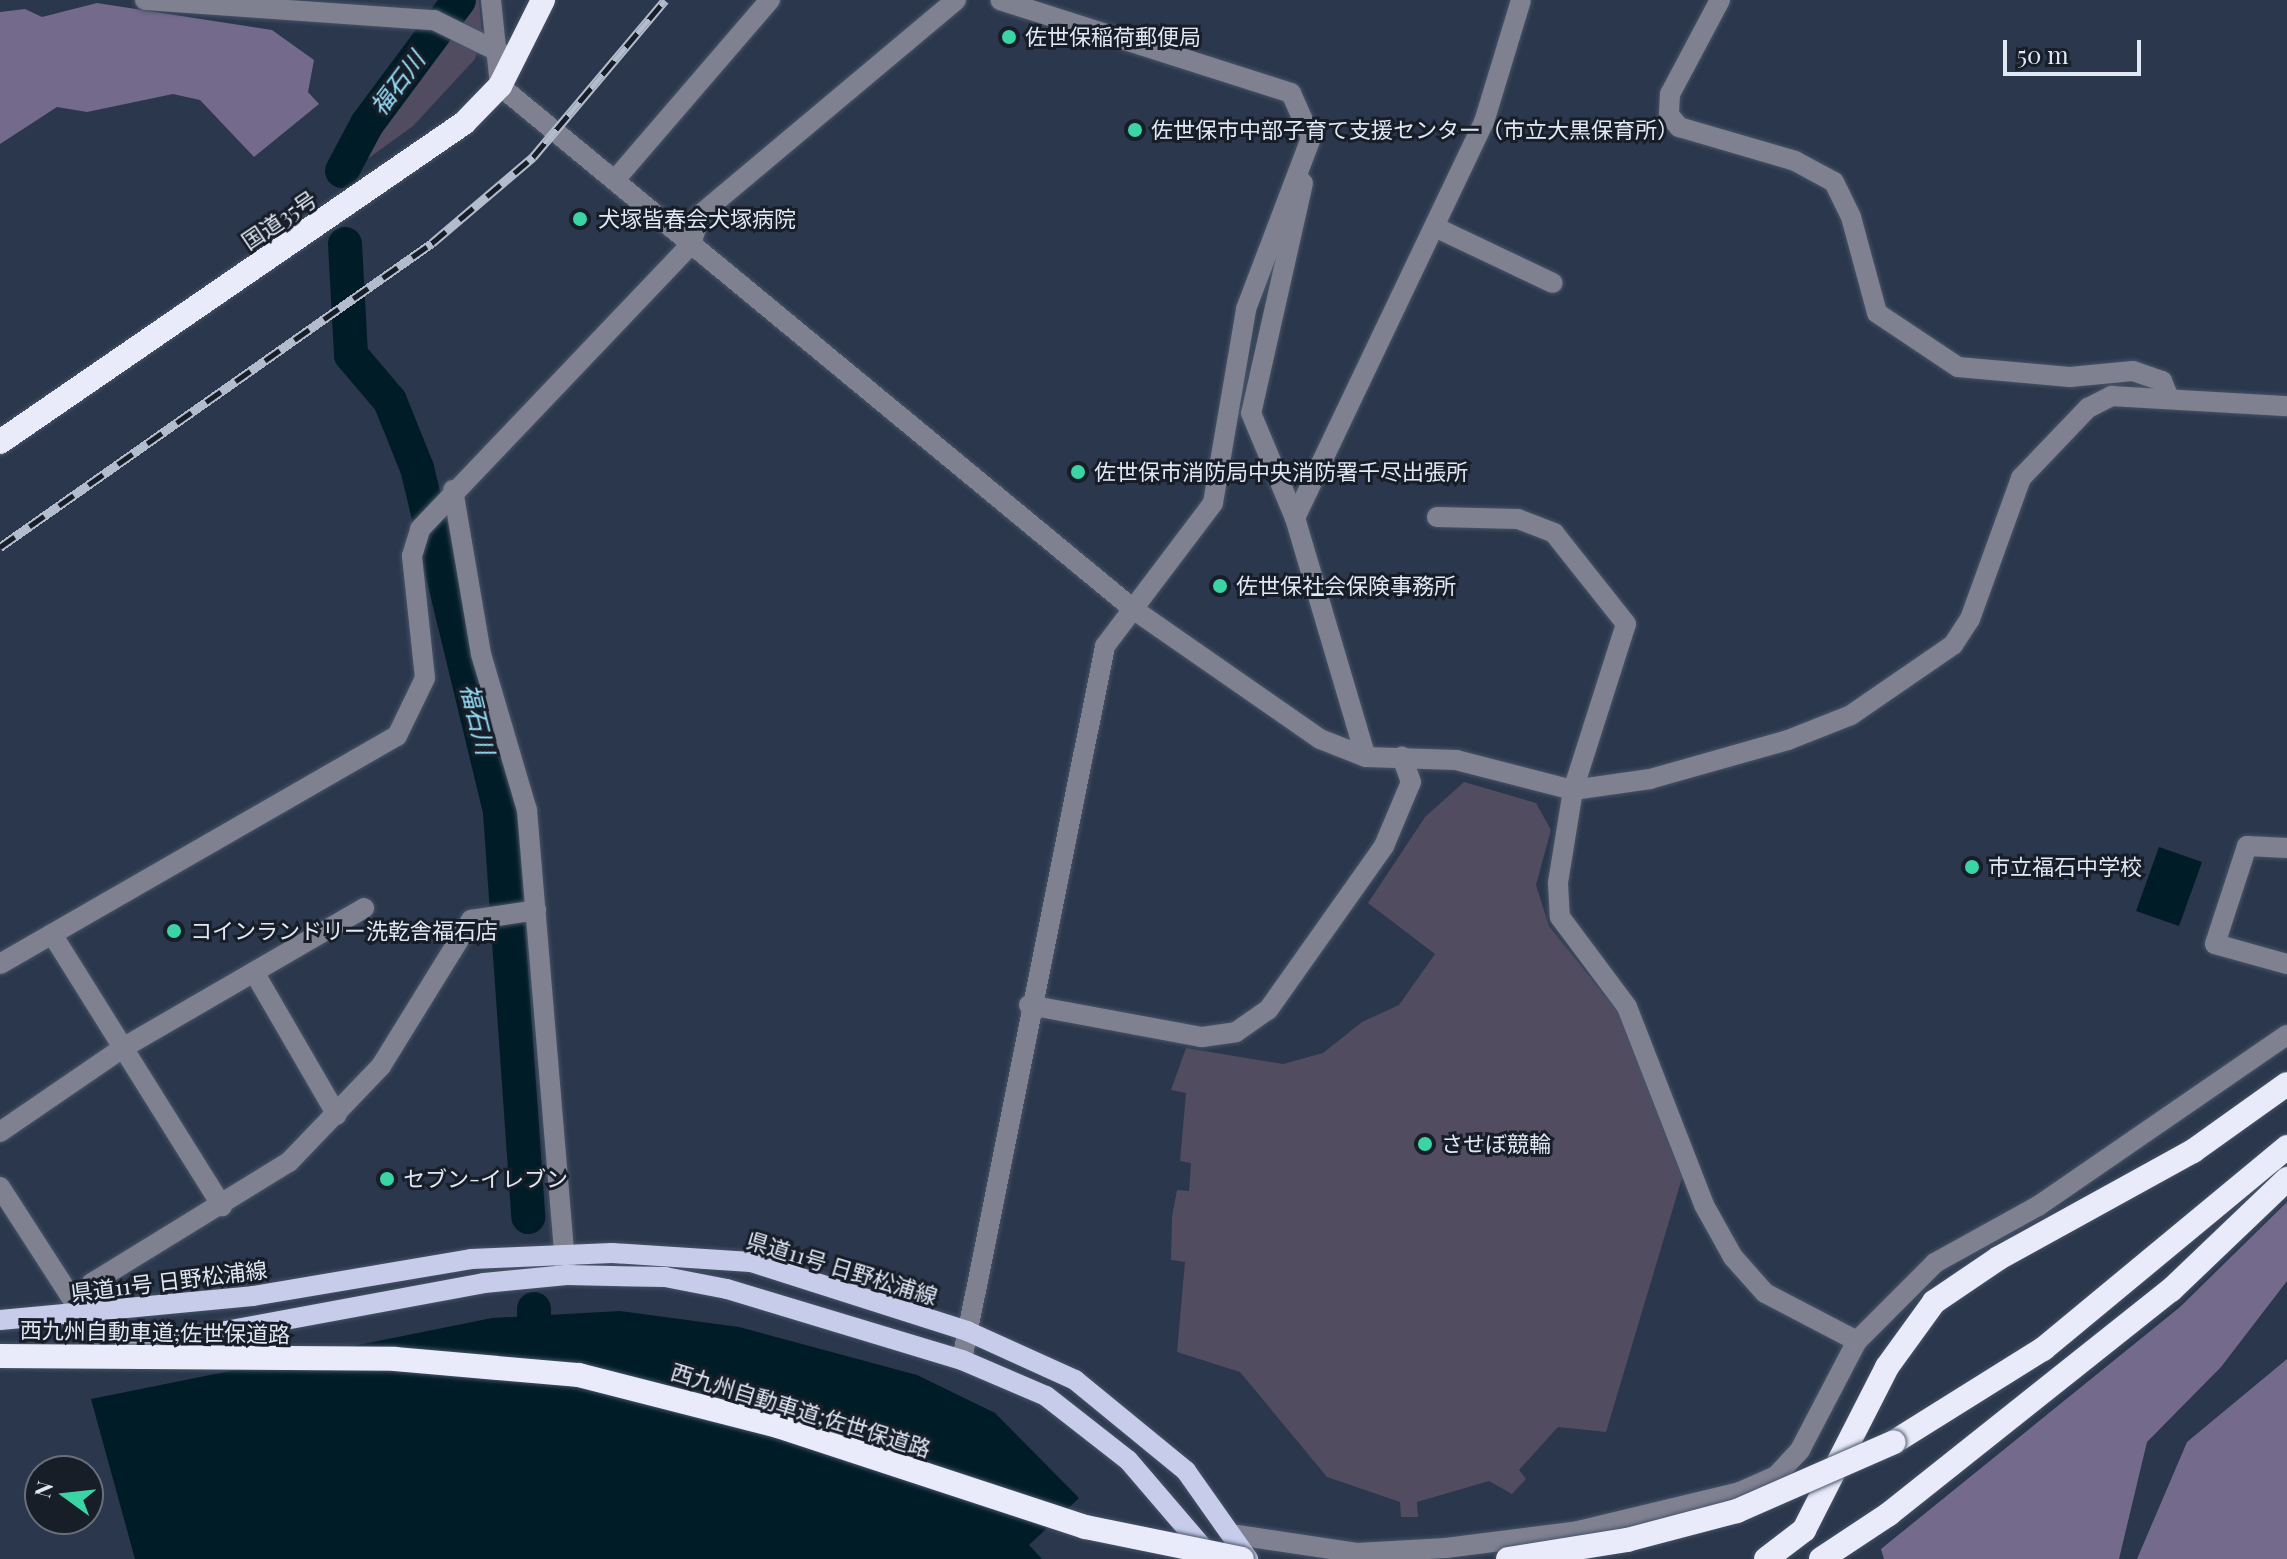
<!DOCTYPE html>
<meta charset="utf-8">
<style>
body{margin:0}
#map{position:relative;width:2287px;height:1559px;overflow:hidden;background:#2a374c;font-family:"Playfair Display","Noto Sans JP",serif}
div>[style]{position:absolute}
.green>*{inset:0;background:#524c61}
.forest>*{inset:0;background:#746a8c}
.water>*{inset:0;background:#001d27}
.river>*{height:34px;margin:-17px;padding:0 17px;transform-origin:17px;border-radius:17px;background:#001d27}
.roads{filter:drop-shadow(0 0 2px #475367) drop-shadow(0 0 2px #475367)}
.minor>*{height:20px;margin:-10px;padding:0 10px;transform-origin:10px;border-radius:10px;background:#7f8191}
.major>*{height:20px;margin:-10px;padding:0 10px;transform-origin:10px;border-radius:10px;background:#c7cceb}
.highway>*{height:24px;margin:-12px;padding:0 12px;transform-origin:12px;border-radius:12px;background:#e9ebfa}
.rail>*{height:9px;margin-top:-4.5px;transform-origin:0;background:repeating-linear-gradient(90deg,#181e28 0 18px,#b3bccc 0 36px);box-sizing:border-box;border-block:2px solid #b3bccc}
.bridges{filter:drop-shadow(0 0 2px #475367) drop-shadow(0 0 2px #475367)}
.highway-bridge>*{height:24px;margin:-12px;padding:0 12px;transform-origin:12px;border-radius:12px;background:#e9ebfa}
.dots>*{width:22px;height:22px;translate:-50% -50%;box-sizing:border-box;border:4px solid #181e28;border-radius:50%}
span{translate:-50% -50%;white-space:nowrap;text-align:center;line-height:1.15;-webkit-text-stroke:6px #181e28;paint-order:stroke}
.poi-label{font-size:22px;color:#e0e8f6}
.left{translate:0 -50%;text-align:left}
.street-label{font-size:22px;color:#e0e8f6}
.water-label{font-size:24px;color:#96e0fb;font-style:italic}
.north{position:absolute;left:24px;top:1455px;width:80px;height:80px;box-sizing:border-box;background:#181e28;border:2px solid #686f7a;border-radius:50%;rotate:285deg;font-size:22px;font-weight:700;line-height:32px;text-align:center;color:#e0e8f6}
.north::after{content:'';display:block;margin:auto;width:28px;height:36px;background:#3bd4a4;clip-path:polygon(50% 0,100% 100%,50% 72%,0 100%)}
.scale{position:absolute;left:2003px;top:40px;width:138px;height:36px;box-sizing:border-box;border:4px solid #e0e8f6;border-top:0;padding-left:10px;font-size:24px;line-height:28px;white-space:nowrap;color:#e0e8f6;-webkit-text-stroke:6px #181e28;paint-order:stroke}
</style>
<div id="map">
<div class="green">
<div style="clip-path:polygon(469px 0,479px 0,482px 37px,475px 59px,413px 126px,348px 173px,344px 165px)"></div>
<div style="clip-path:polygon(1464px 782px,1536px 803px,1551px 830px,1536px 885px,1549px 926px,1622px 1017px,1682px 1178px,1606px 1432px,1558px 1427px,1519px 1470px,1526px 1479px,1512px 1494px,1489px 1481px,1417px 1502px,1418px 1517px,1401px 1517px,1400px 1502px,1327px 1477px,1240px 1372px,1177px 1352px,1185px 1262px,1171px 1260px,1172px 1217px,1177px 1190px,1189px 1191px,1191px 1163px,1180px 1161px,1186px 1093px,1171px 1090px,1186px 1048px,1283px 1064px,1323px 1053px,1362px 1022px,1399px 1005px,1435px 954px,1368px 903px,1425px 817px)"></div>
</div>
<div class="forest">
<div style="clip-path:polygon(97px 3px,272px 30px,314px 60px,308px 92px,319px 104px,254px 157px,200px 100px,173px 94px,87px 112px,57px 107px,0 144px,0 12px,25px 9px,42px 17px)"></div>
<div style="clip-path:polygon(2287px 1202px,2287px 1281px,2221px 1367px,2147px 1442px,2119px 1559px,1884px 1559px,1881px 1549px,2180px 1307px)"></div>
<div style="clip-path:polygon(2287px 1359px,2287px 1559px,2137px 1559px,2187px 1442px)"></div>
</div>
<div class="water">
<div style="clip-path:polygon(2159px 847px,2202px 862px,2179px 926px,2136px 911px)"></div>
<div style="clip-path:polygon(620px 1311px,739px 1327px,917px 1375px,995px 1413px,1079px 1498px,1029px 1545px,1042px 1559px,135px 1559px,91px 1399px,492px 1318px)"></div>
</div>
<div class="river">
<div style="left:342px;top:171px;width:53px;rotate:-62deg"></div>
<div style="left:367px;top:124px;width:154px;rotate:-53.4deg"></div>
<div style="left:345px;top:244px;width:111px;rotate:86.9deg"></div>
<div style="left:351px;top:355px;width:60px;rotate:49.7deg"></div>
<div style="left:390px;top:401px;width:72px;rotate:68.1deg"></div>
<div style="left:417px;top:468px;width:354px;rotate:76.4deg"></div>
<div style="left:500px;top:812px;width:406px;rotate:86deg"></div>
<div style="left:534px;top:1309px;width:6px;rotate:90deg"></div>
</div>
<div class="roads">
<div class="minor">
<div style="left:145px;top:0;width:290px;rotate:4deg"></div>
<div style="left:434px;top:20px;width:75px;rotate:26.2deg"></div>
<div style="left:491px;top:0;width:86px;rotate:84deg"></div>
<div style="left:500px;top:86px;width:821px;rotate:39.56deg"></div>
<div style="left:1133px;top:609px;width:228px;rotate:34.8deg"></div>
<div style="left:1320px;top:739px;width:49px;rotate:21.4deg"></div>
<div style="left:1366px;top:757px;width:90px;rotate:1.9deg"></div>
<div style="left:1456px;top:760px;width:121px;rotate:14.4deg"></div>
<div style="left:1573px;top:790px;width:78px;rotate:-8.1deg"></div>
<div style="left:1650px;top:779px;width:143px;rotate:-15.8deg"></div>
<div style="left:1788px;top:740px;width:68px;rotate:-21.6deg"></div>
<div style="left:1851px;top:715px;width:124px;rotate:-34.5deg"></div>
<div style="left:1953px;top:645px;width:31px;rotate:-57deg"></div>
<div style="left:1970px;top:619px;width:150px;rotate:-70.1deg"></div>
<div style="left:2021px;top:478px;width:97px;rotate:-46.3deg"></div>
<div style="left:2088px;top:408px;width:27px;rotate:-27deg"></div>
<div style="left:2112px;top:396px;width:175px;rotate:3.3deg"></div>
<div style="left:1720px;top:0;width:106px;rotate:118deg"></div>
<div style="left:1670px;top:94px;width:21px;rotate:93deg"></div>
<div style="left:1669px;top:115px;width:16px;rotate:50deg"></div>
<div style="left:1679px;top:127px;width:121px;rotate:16.3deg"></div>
<div style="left:1795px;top:161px;width:44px;rotate:28.3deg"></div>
<div style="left:1834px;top:182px;width:39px;rotate:64deg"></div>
<div style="left:1851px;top:217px;width:99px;rotate:74.8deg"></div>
<div style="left:1877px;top:313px;width:97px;rotate:33.7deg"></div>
<div style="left:1958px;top:367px;width:112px;rotate:5.1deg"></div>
<div style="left:2070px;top:377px;width:63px;rotate:-5.4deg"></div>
<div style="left:2133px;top:371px;width:31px;rotate:19deg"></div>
<div style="left:2162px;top:381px;width:16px;rotate:68deg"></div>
<div style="left:615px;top:180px;width:238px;rotate:-49.3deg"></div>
<div style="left:1303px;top:183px;width:236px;rotate:102.7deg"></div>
<div style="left:1251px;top:413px;width:114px;rotate:67.3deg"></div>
<div style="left:1295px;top:518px;width:249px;rotate:73.5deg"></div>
<div style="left:1437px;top:228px;width:128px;rotate:25.4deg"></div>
<div style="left:453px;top:490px;width:166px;rotate:80.3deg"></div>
<div style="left:481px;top:654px;width:163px;rotate:73.6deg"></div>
<div style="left:527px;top:810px;width:463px;rotate:85.2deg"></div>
<div style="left:1437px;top:517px;width:81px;rotate:1.4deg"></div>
<div style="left:1518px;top:519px;width:39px;rotate:21deg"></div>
<div style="left:1554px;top:533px;width:116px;rotate:51.6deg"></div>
<div style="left:1626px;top:624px;width:174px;rotate:107.7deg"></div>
<div style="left:1573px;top:790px;width:94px;rotate:99.2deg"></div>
<div style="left:1558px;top:883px;width:34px;rotate:87deg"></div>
<div style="left:1560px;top:917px;width:112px;rotate:53.3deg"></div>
<div style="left:1627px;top:1007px;width:212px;rotate:68.7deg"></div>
<div style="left:1704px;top:1205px;width:60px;rotate:60.9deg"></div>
<div style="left:1733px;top:1257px;width:48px;rotate:48.4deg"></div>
<div style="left:1765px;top:1293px;width:104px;rotate:27.6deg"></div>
<div style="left:1295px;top:518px;width:439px;rotate:-64.5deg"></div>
<div style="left:1484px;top:122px;width:127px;rotate:-73.1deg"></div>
<div style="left:2287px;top:848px;width:40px;rotate:-177.1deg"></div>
<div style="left:2247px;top:846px;width:103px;rotate:108.1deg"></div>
<div style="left:2215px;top:944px;width:75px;rotate:15.5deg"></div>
<div style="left:52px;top:934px;width:321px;rotate:58deg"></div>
<div style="left:0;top:964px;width:458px;rotate:-29.9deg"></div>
<div style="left:397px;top:736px;width:64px;rotate:-64.2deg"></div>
<div style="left:425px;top:678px;width:123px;rotate:-96.1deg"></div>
<div style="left:412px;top:556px;width:28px;rotate:-73deg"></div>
<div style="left:420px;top:529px;width:393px;rotate:-46.4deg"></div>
<div style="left:691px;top:244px;width:32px;rotate:-72deg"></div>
<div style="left:701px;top:214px;width:333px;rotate:-40deg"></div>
<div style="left:254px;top:972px;width:165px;rotate:59.9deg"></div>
<div style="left:1029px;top:1005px;width:176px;rotate:10.5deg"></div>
<div style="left:1202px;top:1037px;width:34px;rotate:-8deg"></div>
<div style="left:1236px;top:1032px;width:39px;rotate:-35deg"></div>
<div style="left:1268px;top:1010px;width:201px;rotate:-54.7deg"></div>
<div style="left:1384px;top:846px;width:69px;rotate:-67.1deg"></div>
<div style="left:1411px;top:782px;width:27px;rotate:-110deg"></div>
<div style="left:0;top:1132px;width:147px;rotate:-34.4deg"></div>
<div style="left:121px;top:1049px;width:281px;rotate:-30.1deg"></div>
<div style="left:0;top:1187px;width:153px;rotate:57.2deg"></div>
<div style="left:93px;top:1355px;width:40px;rotate:-104.4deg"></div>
<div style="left:83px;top:1316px;width:34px;rotate:-75deg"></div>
<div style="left:92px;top:1283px;width:231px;rotate:-31.6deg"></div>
<div style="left:289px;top:1162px;width:133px;rotate:-46.2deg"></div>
<div style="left:381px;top:1066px;width:172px;rotate:-58.3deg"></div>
<div style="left:471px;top:920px;width:66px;rotate:-8.7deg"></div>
<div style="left:962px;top:1360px;width:728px;rotate:-78.67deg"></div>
<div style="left:1105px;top:646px;width:179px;rotate:-52.9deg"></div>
<div style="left:1213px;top:503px;width:197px;rotate:-80.3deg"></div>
<div style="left:1246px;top:309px;width:183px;rotate:-69.2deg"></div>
<div style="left:1311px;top:138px;width:49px;rotate:-114deg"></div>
<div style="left:1291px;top:93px;width:305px;rotate:-162.3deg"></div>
<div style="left:1237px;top:1535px;width:121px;rotate:8.5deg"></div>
<div style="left:1357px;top:1553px;width:89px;rotate:-3.2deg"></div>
<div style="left:1446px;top:1548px;width:133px;rotate:-7.3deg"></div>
<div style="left:1578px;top:1531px;width:167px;rotate:-13.5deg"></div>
<div style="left:1740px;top:1492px;width:39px;rotate:-24deg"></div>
<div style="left:1776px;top:1476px;width:35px;rotate:-47deg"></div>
<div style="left:1800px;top:1450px;width:123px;rotate:-62.4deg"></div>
<div style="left:1857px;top:1341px;width:110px;rotate:-45deg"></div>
<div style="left:1935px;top:1263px;width:118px;rotate:-29deg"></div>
<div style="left:2038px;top:1206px;width:302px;rotate:-34.5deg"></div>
</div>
<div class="major">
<div style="left:0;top:1320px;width:254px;rotate:-5.4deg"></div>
<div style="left:253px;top:1296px;width:221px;rotate:-9.6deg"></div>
<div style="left:471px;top:1259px;width:141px;rotate:-2.4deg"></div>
<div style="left:612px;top:1253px;width:139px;rotate:3.7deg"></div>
<div style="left:751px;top:1262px;width:227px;rotate:17.7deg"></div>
<div style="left:967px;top:1331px;width:119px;rotate:24.4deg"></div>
<div style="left:1075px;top:1380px;width:144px;rotate:39.3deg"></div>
<div style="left:1186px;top:1471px;width:108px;rotate:54.8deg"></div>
<div style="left:123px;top:1350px;width:367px;rotate:-10.5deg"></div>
<div style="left:484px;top:1283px;width:83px;rotate:-5.5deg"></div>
<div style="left:567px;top:1275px;width:98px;rotate:1.2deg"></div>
<div style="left:665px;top:1277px;width:63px;rotate:11deg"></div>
<div style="left:727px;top:1289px;width:245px;rotate:16.8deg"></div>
<div style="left:962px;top:1360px;width:91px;rotate:23.2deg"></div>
<div style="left:1046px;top:1396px;width:104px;rotate:38deg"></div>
<div style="left:1128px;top:1460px;width:130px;rotate:49.4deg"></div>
</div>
<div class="highway">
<div style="left:0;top:442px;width:563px;rotate:-34.51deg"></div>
<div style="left:464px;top:123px;width:52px;rotate:-45.8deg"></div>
<div style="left:500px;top:86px;width:96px;rotate:-63.4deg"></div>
<div style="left:1894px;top:1442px;width:176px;rotate:-32deg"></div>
<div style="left:2043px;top:1349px;width:317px;rotate:-39.6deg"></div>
<div style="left:1766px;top:1559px;width:48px;rotate:-37.3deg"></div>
<div style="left:1804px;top:1530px;width:183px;rotate:-63deg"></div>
<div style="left:1887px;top:1367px;width:80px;rotate:-54.1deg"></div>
<div style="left:1934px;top:1302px;width:78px;rotate:-34.1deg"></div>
<div style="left:1999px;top:1258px;width:222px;rotate:-28.9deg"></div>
<div style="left:2193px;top:1151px;width:115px;rotate:-35.5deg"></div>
<div style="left:1821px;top:1559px;width:82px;rotate:-33.5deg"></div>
<div style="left:1889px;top:1514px;width:360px;rotate:-38.5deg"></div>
<div style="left:2171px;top:1290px;width:161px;rotate:-43.7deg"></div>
</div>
</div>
<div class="rail">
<div style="left:0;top:547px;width:528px;rotate:-35.13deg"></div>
<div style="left:432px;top:243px;width:133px;rotate:-40.4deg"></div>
<div style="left:533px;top:157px;width:205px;rotate:-49.9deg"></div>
</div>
<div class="bridges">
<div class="highway-bridge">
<div style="left:0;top:1356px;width:395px;rotate:0.4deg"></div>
<div style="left:395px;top:1359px;width:185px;rotate:5deg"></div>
<div style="left:579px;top:1375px;width:205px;rotate:14.4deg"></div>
<div style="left:778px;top:1426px;width:323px;rotate:18.2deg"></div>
<div style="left:1085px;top:1527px;width:160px;rotate:11.5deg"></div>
<div style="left:1508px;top:1559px;width:121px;rotate:-9.1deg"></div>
<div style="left:1627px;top:1540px;width:114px;rotate:-14.8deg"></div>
<div style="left:1737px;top:1511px;width:171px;rotate:-23.7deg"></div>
</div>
</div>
<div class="dots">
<div style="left:1009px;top:37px;background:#3bd4a4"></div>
<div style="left:1135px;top:130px;background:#3bd4a4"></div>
<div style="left:580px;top:219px;background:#3bd4a4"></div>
<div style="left:1078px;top:472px;background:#3bd4a4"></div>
<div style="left:1220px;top:586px;background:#3bd4a4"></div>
<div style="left:1972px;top:867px;background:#3bd4a4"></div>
<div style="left:174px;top:931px;background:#3bd4a4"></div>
<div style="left:1425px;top:1144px;background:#3bd4a4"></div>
<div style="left:387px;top:1179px;background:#3bd4a4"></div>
</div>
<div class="poi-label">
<span class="left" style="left:1025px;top:37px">佐世保稲荷郵便局</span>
<span class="left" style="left:1151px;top:130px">佐世保市中部子育て支援センター（市立大黒保育所）</span>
<span class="left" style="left:598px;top:219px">犬塚皆春会犬塚病院</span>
<span class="left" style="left:1094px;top:472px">佐世保市消防局中央消防署千尽出張所</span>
<span class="left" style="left:1236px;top:586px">佐世保社会保険事務所</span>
<span class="left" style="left:1988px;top:867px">市立福石中学校</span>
<span class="left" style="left:190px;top:931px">コインランドリー洗乾舎福石店</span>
<span class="left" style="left:1441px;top:1144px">させぼ競輪</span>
<span class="left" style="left:403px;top:1179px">セブン-イレブン</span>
</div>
<div class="street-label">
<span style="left:279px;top:220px;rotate:-34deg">国道35号</span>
<span style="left:842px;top:1268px;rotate:17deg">県道11号 日野松浦線</span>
<span style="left:169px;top:1281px;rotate:-7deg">県道11号 日野松浦線</span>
<span style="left:155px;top:1332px;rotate:1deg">西九州自動車道;佐世保道路</span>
<span style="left:801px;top:1410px;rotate:17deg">西九州自動車道;佐世保道路</span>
</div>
<div class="water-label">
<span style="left:397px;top:83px;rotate:-53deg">福石川</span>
<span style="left:478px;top:719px;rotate:76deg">福石川</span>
</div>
<div class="north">N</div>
<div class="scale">50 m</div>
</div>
